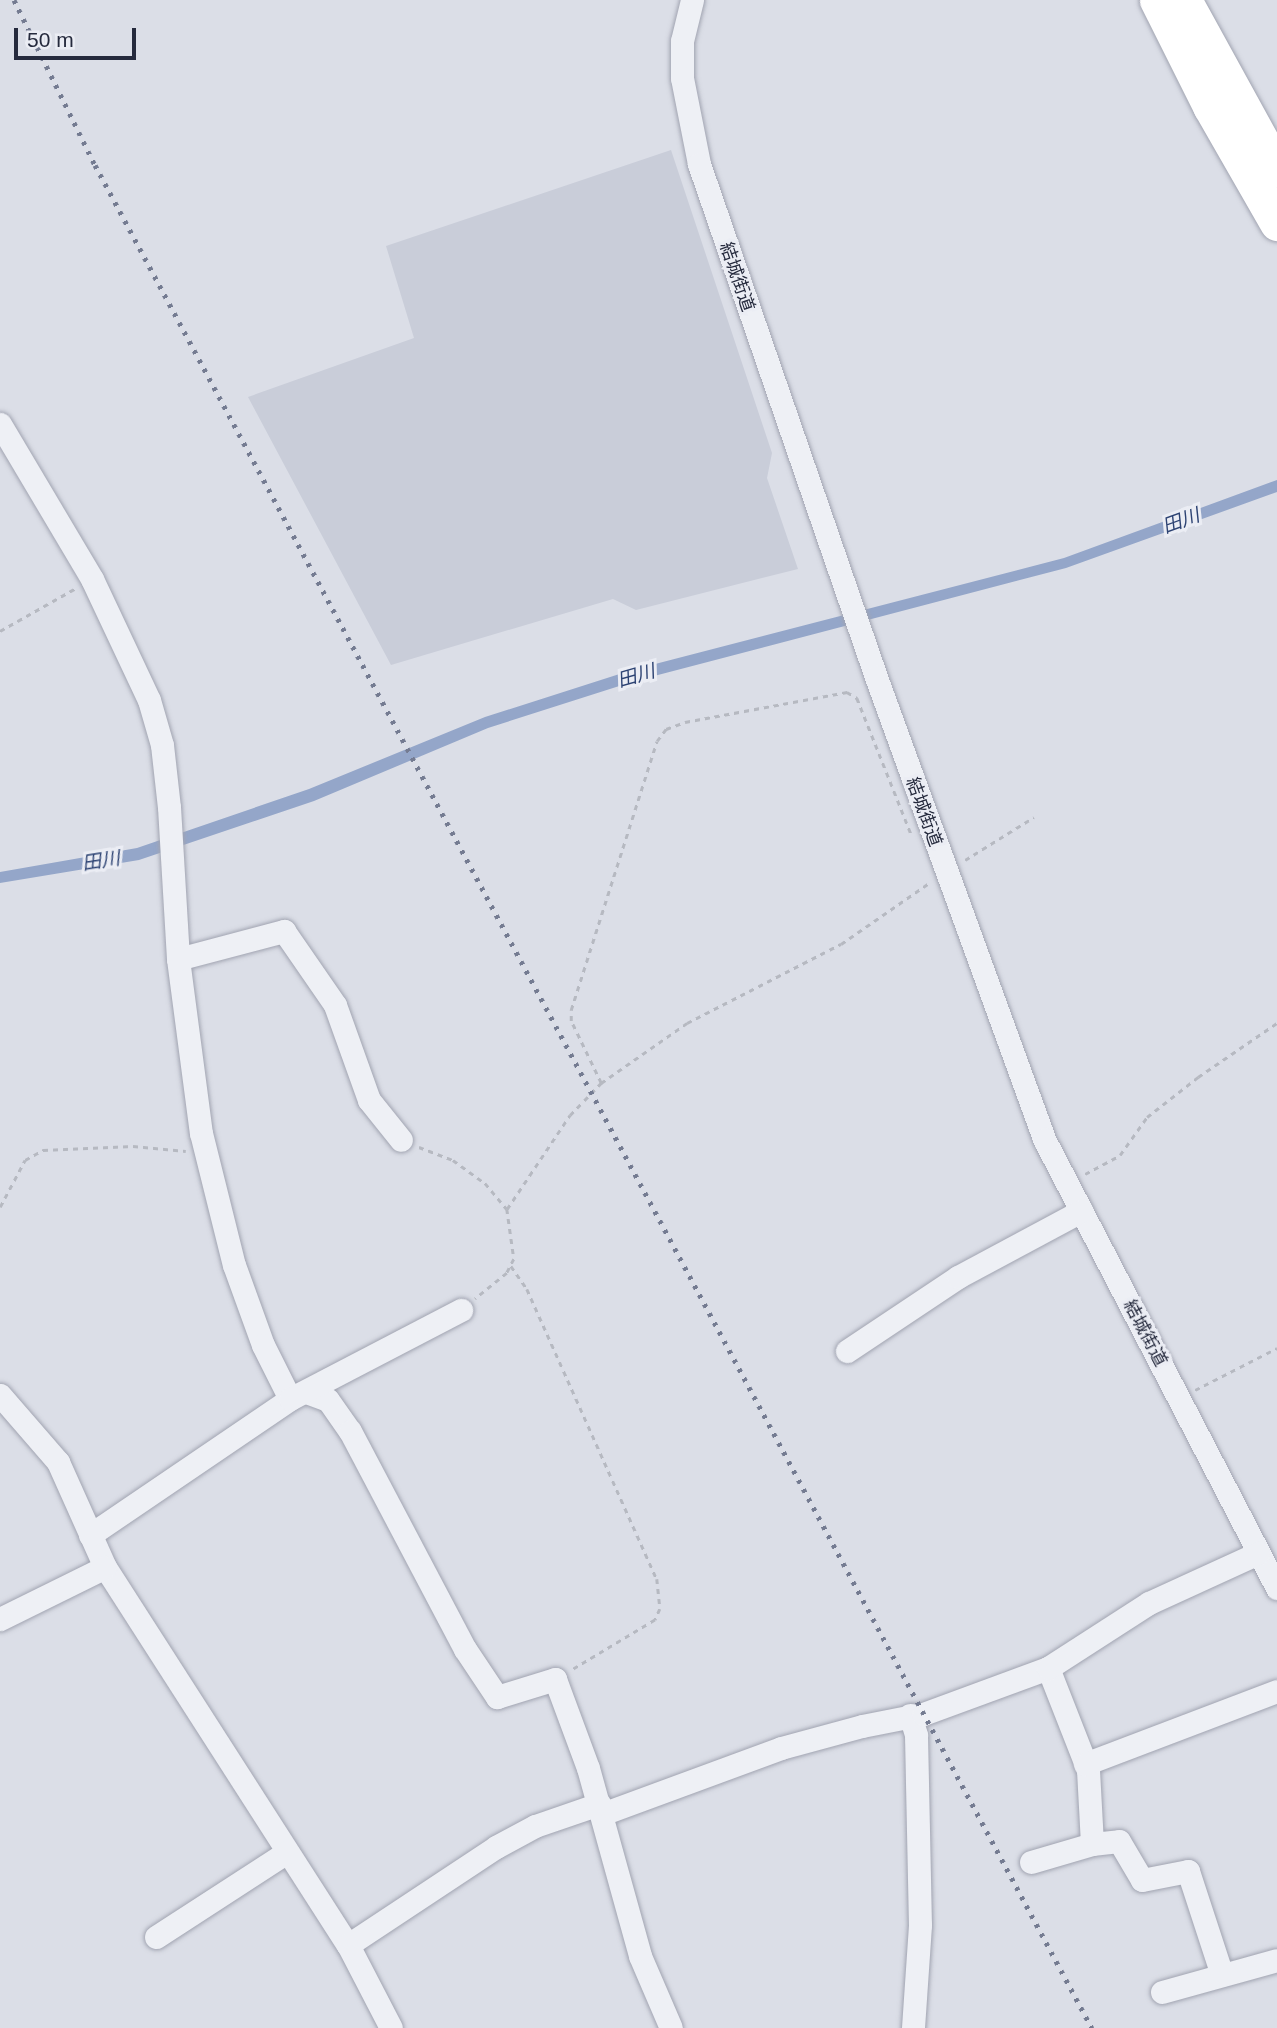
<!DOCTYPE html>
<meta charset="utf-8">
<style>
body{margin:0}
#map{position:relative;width:1277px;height:2028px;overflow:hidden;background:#dbdee7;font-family:Helvetica,"Noto Sans JP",sans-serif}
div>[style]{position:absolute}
.built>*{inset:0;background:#c9cdd9}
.water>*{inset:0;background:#94a6c9}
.path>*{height:2.5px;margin-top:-1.25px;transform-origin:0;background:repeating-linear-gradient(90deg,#b6b9c1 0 5px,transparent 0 10px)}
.roads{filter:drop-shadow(0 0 2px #a1a4b1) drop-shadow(0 0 2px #a1a4b1)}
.minor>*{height:23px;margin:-11.5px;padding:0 11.5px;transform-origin:11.5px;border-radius:11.5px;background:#eef0f5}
.highway>*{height:35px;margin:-17.5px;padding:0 17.5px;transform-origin:17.5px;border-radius:17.5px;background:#fff}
.rail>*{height:5px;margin-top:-2.5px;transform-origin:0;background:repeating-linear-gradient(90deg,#747b91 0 3.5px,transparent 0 10.5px)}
span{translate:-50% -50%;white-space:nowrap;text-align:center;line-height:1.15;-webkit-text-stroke:6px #ebedf4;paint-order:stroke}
.street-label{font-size:18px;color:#252a3d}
.water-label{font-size:19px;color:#2d4373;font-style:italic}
.scale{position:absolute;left:14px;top:28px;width:122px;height:32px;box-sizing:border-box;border:4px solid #252a3d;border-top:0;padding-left:9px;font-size:21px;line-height:24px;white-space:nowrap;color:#252a3d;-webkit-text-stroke:5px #ebedf4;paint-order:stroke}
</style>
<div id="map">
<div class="built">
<div style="clip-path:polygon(671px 150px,772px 453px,767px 478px,798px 569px,636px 610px,613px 599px,391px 665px,248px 397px,414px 338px,386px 246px)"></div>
</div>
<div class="water">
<div style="clip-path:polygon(1277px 480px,1277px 492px,1066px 568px,635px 681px,488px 728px,314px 801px,139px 860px,0 883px,0 872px,137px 848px,309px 789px,485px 717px,632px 670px,1064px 558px)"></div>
</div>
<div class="path">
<div style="left:0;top:631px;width:87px;rotate:-29.5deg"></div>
<div style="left:965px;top:860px;width:81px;rotate:-31.9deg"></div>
<div style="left:601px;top:1083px;width:69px;rotate:-115.8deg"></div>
<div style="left:571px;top:1021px;width:11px;rotate:-90deg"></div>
<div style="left:571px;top:1010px;width:282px;rotate:-72.3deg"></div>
<div style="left:657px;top:741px;width:15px;rotate:-53deg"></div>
<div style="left:666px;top:729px;width:20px;rotate:-20deg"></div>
<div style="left:685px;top:722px;width:165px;rotate:-10.5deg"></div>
<div style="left:847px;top:692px;width:12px;rotate:31deg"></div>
<div style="left:857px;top:698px;width:149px;rotate:68.3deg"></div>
<div style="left:419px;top:1147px;width:36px;rotate:21deg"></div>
<div style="left:453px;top:1160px;width:39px;rotate:36deg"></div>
<div style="left:485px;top:1183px;width:34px;rotate:50deg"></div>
<div style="left:507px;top:1209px;width:50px;rotate:82deg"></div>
<div style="left:514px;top:1259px;width:16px;rotate:117deg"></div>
<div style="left:507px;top:1273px;width:41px;rotate:140.9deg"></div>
<div style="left:1085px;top:1174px;width:40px;rotate:-28deg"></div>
<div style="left:1120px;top:1155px;width:47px;rotate:-54.6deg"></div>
<div style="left:1147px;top:1117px;width:65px;rotate:-38.1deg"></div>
<div style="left:1198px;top:1077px;width:96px;rotate:-34.4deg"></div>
<div style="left:0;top:1207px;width:53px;rotate:-62deg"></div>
<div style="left:25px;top:1160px;width:21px;rotate:-29deg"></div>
<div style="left:43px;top:1150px;width:90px;rotate:-2.5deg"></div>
<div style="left:133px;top:1146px;width:53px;rotate:5.4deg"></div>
<div style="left:507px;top:1209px;width:113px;rotate:-56.2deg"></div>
<div style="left:570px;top:1115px;width:45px;rotate:-45.9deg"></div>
<div style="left:601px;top:1083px;width:105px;rotate:-34.9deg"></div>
<div style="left:687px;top:1023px;width:173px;rotate:-27.2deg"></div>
<div style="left:841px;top:944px;width:107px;rotate:-34.7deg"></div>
<div style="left:511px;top:1266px;width:28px;rotate:55deg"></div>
<div style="left:527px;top:1289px;width:318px;rotate:65.9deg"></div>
<div style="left:657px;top:1579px;width:30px;rotate:84deg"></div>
<div style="left:660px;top:1609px;width:12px;rotate:114deg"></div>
<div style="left:655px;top:1620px;width:99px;rotate:149deg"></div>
<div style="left:1195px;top:1390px;width:92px;rotate:-27.1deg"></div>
</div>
<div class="roads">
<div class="minor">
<div style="left:692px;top:0;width:42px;rotate:103.7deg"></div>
<div style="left:682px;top:41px;width:37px;rotate:90deg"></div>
<div style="left:682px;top:78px;width:88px;rotate:78.8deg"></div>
<div style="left:699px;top:164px;width:543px;rotate:70.96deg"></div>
<div style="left:876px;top:677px;width:492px;rotate:70deg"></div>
<div style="left:1044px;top:1139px;width:506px;rotate:62.57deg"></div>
<div style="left:0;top:424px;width:180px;rotate:59.3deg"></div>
<div style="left:92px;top:579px;width:134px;rotate:64.8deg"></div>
<div style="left:149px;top:700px;width:47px;rotate:73.9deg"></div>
<div style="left:162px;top:745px;width:62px;rotate:83.6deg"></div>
<div style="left:169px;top:807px;width:152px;rotate:86.6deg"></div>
<div style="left:178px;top:959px;width:176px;rotate:82.5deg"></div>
<div style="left:201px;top:1133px;width:136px;rotate:76deg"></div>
<div style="left:234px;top:1265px;width:85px;rotate:70.1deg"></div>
<div style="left:263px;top:1345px;width:60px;rotate:63.4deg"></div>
<div style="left:178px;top:959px;width:110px;rotate:-14.8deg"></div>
<div style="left:284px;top:931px;width:90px;rotate:55.4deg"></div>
<div style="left:335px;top:1005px;width:101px;rotate:70.3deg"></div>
<div style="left:369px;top:1100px;width:51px;rotate:51.3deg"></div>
<div style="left:847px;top:1351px;width:133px;rotate:-33.7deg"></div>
<div style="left:958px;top:1277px;width:140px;rotate:-28.2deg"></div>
<div style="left:306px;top:1392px;width:23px;rotate:20deg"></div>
<div style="left:328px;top:1400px;width:38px;rotate:55deg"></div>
<div style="left:350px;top:1431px;width:246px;rotate:62.2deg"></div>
<div style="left:465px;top:1649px;width:58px;rotate:56.3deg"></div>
<div style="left:497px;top:1697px;width:61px;rotate:-17.2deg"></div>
<div style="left:555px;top:1679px;width:95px;rotate:69.7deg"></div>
<div style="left:588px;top:1768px;width:195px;rotate:74.5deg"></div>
<div style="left:640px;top:1956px;width:78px;rotate:66.7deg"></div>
<div style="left:0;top:1395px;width:89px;rotate:49.1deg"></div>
<div style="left:58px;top:1462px;width:115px;rotate:65.9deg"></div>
<div style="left:105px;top:1567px;width:449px;rotate:57.3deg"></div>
<div style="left:348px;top:1945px;width:93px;rotate:62.6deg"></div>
<div style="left:90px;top:1535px;width:242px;rotate:-34.2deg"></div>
<div style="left:290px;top:1399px;width:193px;rotate:-27.5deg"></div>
<div style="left:0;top:1619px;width:117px;rotate:-26.3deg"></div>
<div style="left:1048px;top:1668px;width:110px;rotate:68.6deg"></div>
<div style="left:1088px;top:1770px;width:74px;rotate:86.9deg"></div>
<div style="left:910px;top:1715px;width:21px;rotate:73deg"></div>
<div style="left:916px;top:1735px;width:190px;rotate:88.8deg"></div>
<div style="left:920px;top:1925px;width:103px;rotate:93.9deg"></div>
<div style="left:1085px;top:1764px;width:205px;rotate:-20.8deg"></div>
<div style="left:602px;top:1814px;width:191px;rotate:-20.2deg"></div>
<div style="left:781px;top:1748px;width:84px;rotate:-15.2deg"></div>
<div style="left:862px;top:1726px;width:62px;rotate:-11.1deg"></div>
<div style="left:923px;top:1714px;width:133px;rotate:-20.2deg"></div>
<div style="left:1048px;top:1668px;width:120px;rotate:-32.8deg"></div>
<div style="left:1149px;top:1603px;width:120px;rotate:-24.6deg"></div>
<div style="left:1031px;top:1862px;width:64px;rotate:-16.4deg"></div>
<div style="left:1092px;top:1844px;width:27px;rotate:-6deg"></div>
<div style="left:1119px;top:1841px;width:45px;rotate:59.5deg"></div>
<div style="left:1142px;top:1880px;width:47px;rotate:-11.1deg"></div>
<div style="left:1188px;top:1871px;width:109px;rotate:71.9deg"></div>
<div style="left:156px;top:1937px;width:156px;rotate:-33deg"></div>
<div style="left:348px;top:1945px;width:178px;rotate:-33.5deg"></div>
<div style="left:496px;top:1847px;width:44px;rotate:-28.3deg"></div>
<div style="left:535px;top:1826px;width:68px;rotate:-19deg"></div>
<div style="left:1162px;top:1992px;width:119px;rotate:-15.5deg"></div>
</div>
<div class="highway">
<div style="left:1157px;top:0;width:119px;rotate:63.4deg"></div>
<div style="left:1210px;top:106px;width:135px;rotate:60.2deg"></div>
<div style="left:1184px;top:0;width:193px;rotate:61.2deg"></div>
</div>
</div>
<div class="rail">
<div style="left:14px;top:0;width:184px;rotate:63.9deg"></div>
<div style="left:95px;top:165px;width:2113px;rotate:61.85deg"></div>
</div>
<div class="street-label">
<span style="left:737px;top:277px;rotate:71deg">結城街道</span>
<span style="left:924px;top:812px;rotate:70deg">結城街道</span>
<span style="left:1145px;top:1333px;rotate:62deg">結城街道</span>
</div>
<div class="water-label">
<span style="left:1181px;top:521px;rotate:-20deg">田川</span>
<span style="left:636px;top:676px;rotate:-16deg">田川</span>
<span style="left:101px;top:861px;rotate:-9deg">田川</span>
</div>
<div class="scale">50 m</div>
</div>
